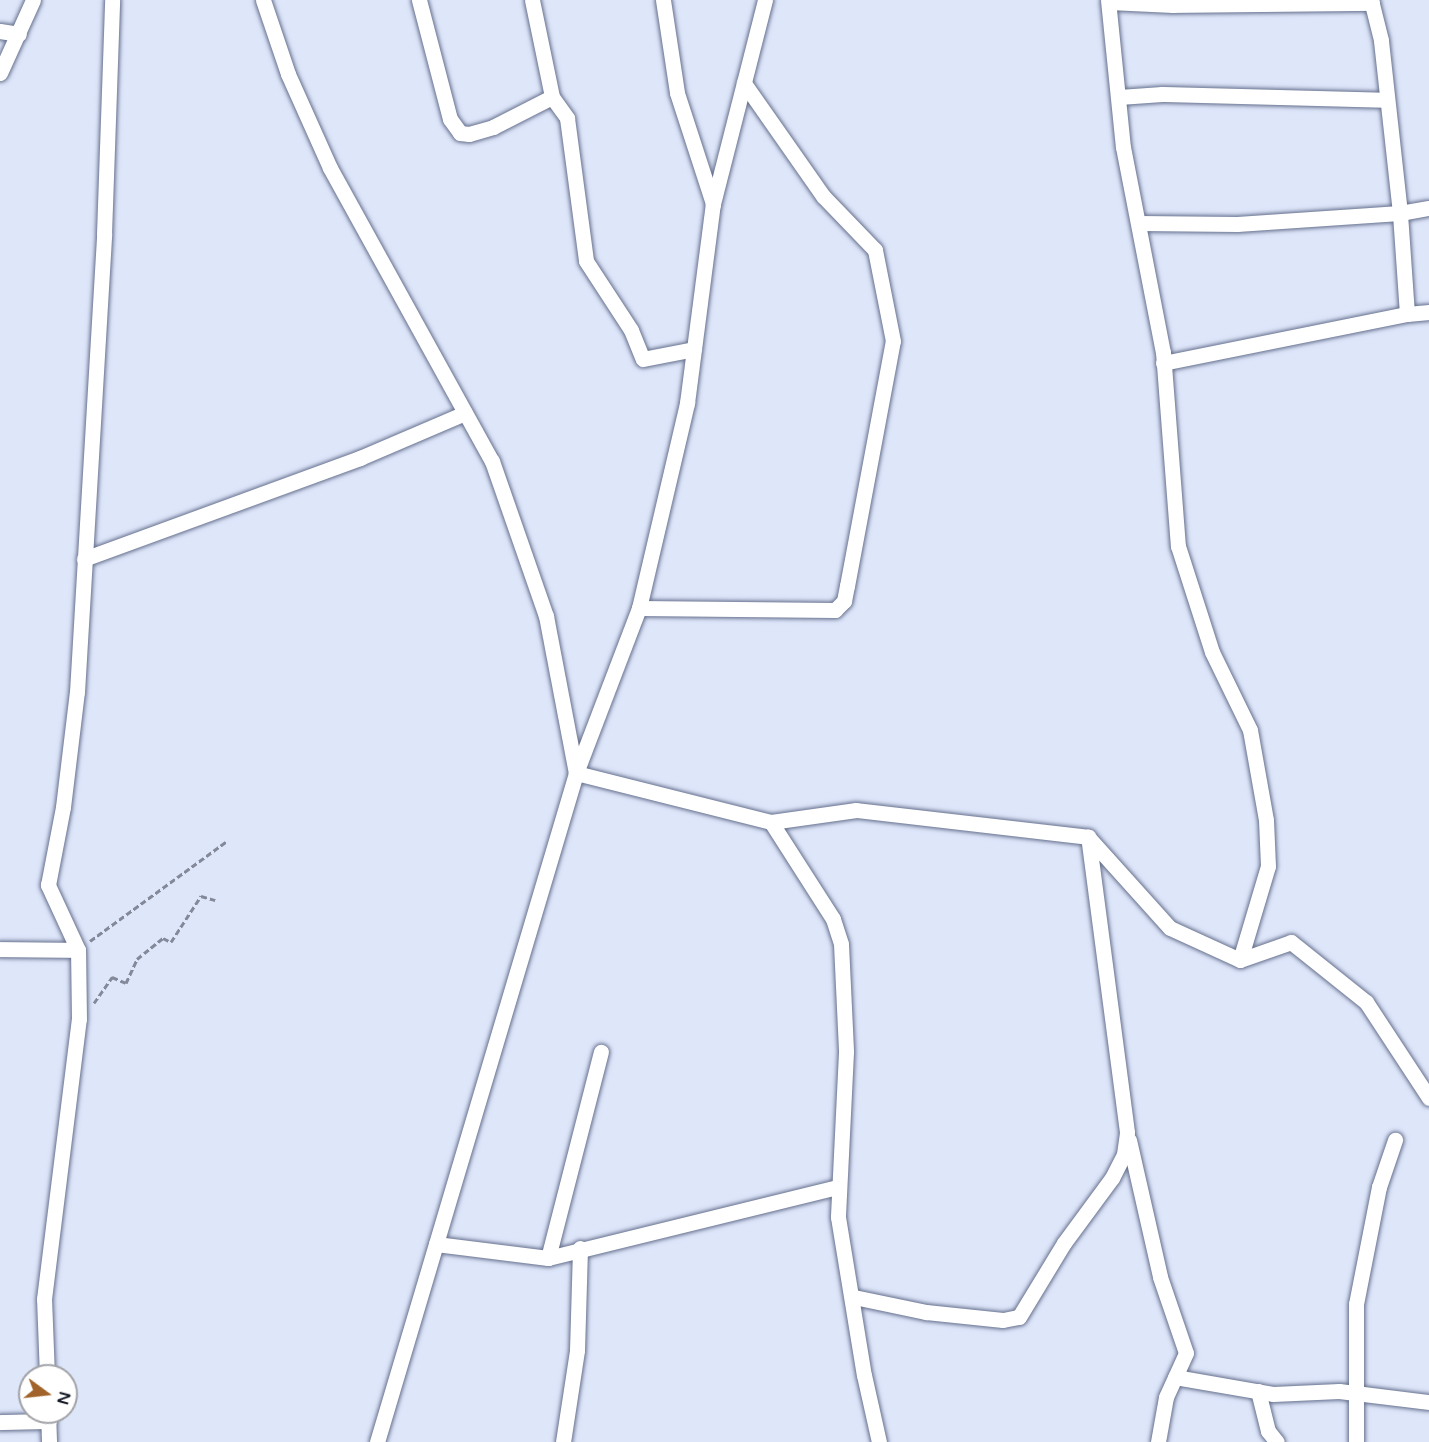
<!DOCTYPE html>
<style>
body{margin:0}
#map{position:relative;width:1429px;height:1442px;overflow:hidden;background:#dee6fa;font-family:"Varela Round",sans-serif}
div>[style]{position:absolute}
.path>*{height:3px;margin-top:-1.5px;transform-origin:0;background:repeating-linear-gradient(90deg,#838999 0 6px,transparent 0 9px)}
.roads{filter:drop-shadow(0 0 2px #65708d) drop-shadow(0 0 2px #65708d)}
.street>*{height:15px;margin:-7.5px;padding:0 7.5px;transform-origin:7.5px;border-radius:7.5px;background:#fff}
span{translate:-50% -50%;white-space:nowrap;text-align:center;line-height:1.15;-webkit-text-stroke:4.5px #fff;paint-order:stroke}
.north{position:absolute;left:18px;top:1364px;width:60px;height:60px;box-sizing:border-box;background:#fff;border:2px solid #a2a3a8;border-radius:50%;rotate:105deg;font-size:16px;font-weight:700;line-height:24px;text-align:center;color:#161a26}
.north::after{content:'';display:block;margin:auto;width:21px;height:27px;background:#a16329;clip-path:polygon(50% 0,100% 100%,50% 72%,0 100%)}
</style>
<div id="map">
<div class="path">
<div style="left:90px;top:941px;width:170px;rotate:-36.1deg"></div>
<div style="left:94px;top:1003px;width:32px;rotate:-55deg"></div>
<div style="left:112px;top:977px;width:15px;rotate:23deg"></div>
<div style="left:126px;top:983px;width:26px;rotate:-65deg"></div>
<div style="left:137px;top:959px;width:33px;rotate:-39deg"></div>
<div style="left:163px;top:938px;width:9px;rotate:27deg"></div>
<div style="left:171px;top:942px;width:55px;rotate:-56.9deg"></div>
<div style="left:201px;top:896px;width:15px;rotate:16deg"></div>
</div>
<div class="roads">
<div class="street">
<div style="left:263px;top:0;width:78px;rotate:71.3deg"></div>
<div style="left:288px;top:74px;width:103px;rotate:65.9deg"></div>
<div style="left:330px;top:168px;width:335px;rotate:61.1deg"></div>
<div style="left:492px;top:461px;width:164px;rotate:70.8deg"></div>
<div style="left:546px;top:616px;width:160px;rotate:79.2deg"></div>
<div style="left:576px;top:773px;width:201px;rotate:14.1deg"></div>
<div style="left:771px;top:822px;width:86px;rotate:-8deg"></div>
<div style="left:856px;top:810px;width:234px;rotate:6.6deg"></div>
<div style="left:1088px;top:837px;width:122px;rotate:48deg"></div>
<div style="left:1170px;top:928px;width:77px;rotate:24.6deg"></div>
<div style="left:1240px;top:960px;width:54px;rotate:-19.4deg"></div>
<div style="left:1291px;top:942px;width:96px;rotate:38.7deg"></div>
<div style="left:1366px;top:1002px;width:115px;rotate:56.7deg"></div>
<div style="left:419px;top:0;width:123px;rotate:75.4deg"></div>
<div style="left:450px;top:119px;width:17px;rotate:54deg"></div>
<div style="left:460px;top:133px;width:9px;rotate:6deg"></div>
<div style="left:469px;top:134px;width:25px;rotate:-16deg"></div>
<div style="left:493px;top:127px;width:66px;rotate:-27deg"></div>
<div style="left:532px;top:0;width:99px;rotate:78.3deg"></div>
<div style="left:552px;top:97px;width:26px;rotate:54deg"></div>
<div style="left:567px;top:118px;width:144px;rotate:82.4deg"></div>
<div style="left:586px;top:261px;width:82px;rotate:56.9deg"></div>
<div style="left:631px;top:330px;width:31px;rotate:68deg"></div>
<div style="left:643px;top:359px;width:52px;rotate:-11.1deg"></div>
<div style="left:663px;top:0;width:94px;rotate:81.4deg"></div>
<div style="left:677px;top:93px;width:117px;rotate:72deg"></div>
<div style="left:1108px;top:0;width:148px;rotate:84.2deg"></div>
<div style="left:1123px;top:147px;width:209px;rotate:79deg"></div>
<div style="left:1163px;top:352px;width:195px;rotate:85.6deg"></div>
<div style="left:1178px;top:546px;width:111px;rotate:72.2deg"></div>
<div style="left:1212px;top:652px;width:87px;rotate:64deg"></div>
<div style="left:1250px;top:730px;width:91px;rotate:79.9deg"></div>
<div style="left:1266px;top:820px;width:46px;rotate:87.5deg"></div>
<div style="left:1268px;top:866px;width:98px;rotate:106.6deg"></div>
<div style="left:1109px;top:2px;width:64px;rotate:2.7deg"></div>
<div style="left:1173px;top:5px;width:5px;rotate:-90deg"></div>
<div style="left:1173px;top:5px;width:199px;rotate:-0.6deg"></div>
<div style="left:0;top:31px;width:19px;rotate:9deg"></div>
<div style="left:0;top:73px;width:80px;rotate:-65.7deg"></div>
<div style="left:1119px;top:97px;width:43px;rotate:-4deg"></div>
<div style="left:1162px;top:94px;width:224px;rotate:1.5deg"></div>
<div style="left:1139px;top:223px;width:98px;rotate:0.6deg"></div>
<div style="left:1237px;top:224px;width:163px;rotate:-3.9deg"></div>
<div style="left:1400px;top:213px;width:29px;rotate:-10deg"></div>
<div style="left:1407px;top:314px;width:22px;rotate:-5deg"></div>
<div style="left:1163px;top:363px;width:249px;rotate:-11.4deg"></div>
<div style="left:1407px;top:314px;width:101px;rotate:-94deg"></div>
<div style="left:1400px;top:213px;width:174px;rotate:-96.3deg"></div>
<div style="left:1381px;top:40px;width:41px;rotate:-104deg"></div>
<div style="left:84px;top:559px;width:294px;rotate:-20.1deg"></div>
<div style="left:360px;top:458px;width:114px;rotate:-23.2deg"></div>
<div style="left:639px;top:608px;width:196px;rotate:0.6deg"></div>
<div style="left:835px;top:610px;width:13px;rotate:-45deg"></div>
<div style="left:844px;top:601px;width:15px;rotate:-79deg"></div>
<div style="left:847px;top:586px;width:249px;rotate:-79.4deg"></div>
<div style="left:893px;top:341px;width:93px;rotate:-101.2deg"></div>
<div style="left:875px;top:250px;width:75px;rotate:-133.9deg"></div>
<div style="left:823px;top:196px;width:138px;rotate:-125deg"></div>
<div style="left:771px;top:822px;width:115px;rotate:57.4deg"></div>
<div style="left:833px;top:919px;width:26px;rotate:72deg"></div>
<div style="left:841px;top:944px;width:108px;rotate:87.3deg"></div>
<div style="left:846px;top:1052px;width:165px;rotate:92.8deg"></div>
<div style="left:838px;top:1217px;width:160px;rotate:80.7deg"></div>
<div style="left:864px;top:1375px;width:69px;rotate:77.4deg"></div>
<div style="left:0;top:949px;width:78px;rotate:0.7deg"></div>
<div style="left:1129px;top:1140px;width:140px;rotate:77.2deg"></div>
<div style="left:1160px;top:1277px;width:80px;rotate:71.1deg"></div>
<div style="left:1186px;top:1353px;width:48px;rotate:114.4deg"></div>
<div style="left:1166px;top:1397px;width:46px;rotate:100.1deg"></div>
<div style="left:436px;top:1244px;width:113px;rotate:7.1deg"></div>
<div style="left:548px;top:1258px;width:298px;rotate:-13.8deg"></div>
<div style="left:548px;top:1258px;width:213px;rotate:-75.6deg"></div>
<div style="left:854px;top:1297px;width:74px;rotate:11.8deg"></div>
<div style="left:926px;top:1312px;width:77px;rotate:5.9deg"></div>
<div style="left:1003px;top:1320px;width:16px;rotate:-11deg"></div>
<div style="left:1019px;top:1317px;width:87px;rotate:-58.7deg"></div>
<div style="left:1064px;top:1243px;width:81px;rotate:-53.6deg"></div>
<div style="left:1112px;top:1178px;width:27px;rotate:-63deg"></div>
<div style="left:1124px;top:1154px;width:22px;rotate:-82deg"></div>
<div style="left:1127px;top:1132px;width:298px;rotate:-97.5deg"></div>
<div style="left:47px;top:1376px;width:77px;rotate:-92.2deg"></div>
<div style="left:44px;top:1299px;width:282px;rotate:-82.9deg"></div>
<div style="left:79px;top:1019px;width:69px;rotate:-90.8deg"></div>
<div style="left:78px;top:950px;width:72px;rotate:-114.8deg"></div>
<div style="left:48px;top:885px;width:79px;rotate:-79.1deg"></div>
<div style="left:63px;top:807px;width:116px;rotate:-83.1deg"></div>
<div style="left:77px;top:692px;width:459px;rotate:-86.6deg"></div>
<div style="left:104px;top:234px;width:234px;rotate:-88deg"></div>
<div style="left:1175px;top:1377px;width:99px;rotate:9.8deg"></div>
<div style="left:1273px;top:1394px;width:66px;rotate:-2.6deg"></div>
<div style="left:1339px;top:1391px;width:91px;rotate:7deg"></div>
<div style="left:1258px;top:1391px;width:41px;rotate:76deg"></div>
<div style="left:1268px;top:1431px;width:14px;rotate:51deg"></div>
<div style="left:48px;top:1412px;width:30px;rotate:88deg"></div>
<div style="left:0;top:1422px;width:49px;rotate:-1.2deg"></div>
<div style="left:377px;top:1442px;width:698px;rotate:-73.43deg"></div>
<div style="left:576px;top:773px;width:177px;rotate:-69.1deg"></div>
<div style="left:639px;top:608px;width:211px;rotate:-76.8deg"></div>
<div style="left:687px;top:403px;width:201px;rotate:-82.6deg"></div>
<div style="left:713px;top:204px;width:211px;rotate:-75.7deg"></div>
<div style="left:563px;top:1442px;width:93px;rotate:-81.3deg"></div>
<div style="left:577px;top:1350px;width:102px;rotate:-88.3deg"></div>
<div style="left:1356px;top:1442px;width:138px;rotate:-90deg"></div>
<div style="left:1356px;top:1304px;width:119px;rotate:-78.9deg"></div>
<div style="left:1379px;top:1187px;width:50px;rotate:-71.2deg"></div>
</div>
</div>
<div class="north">N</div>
</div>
